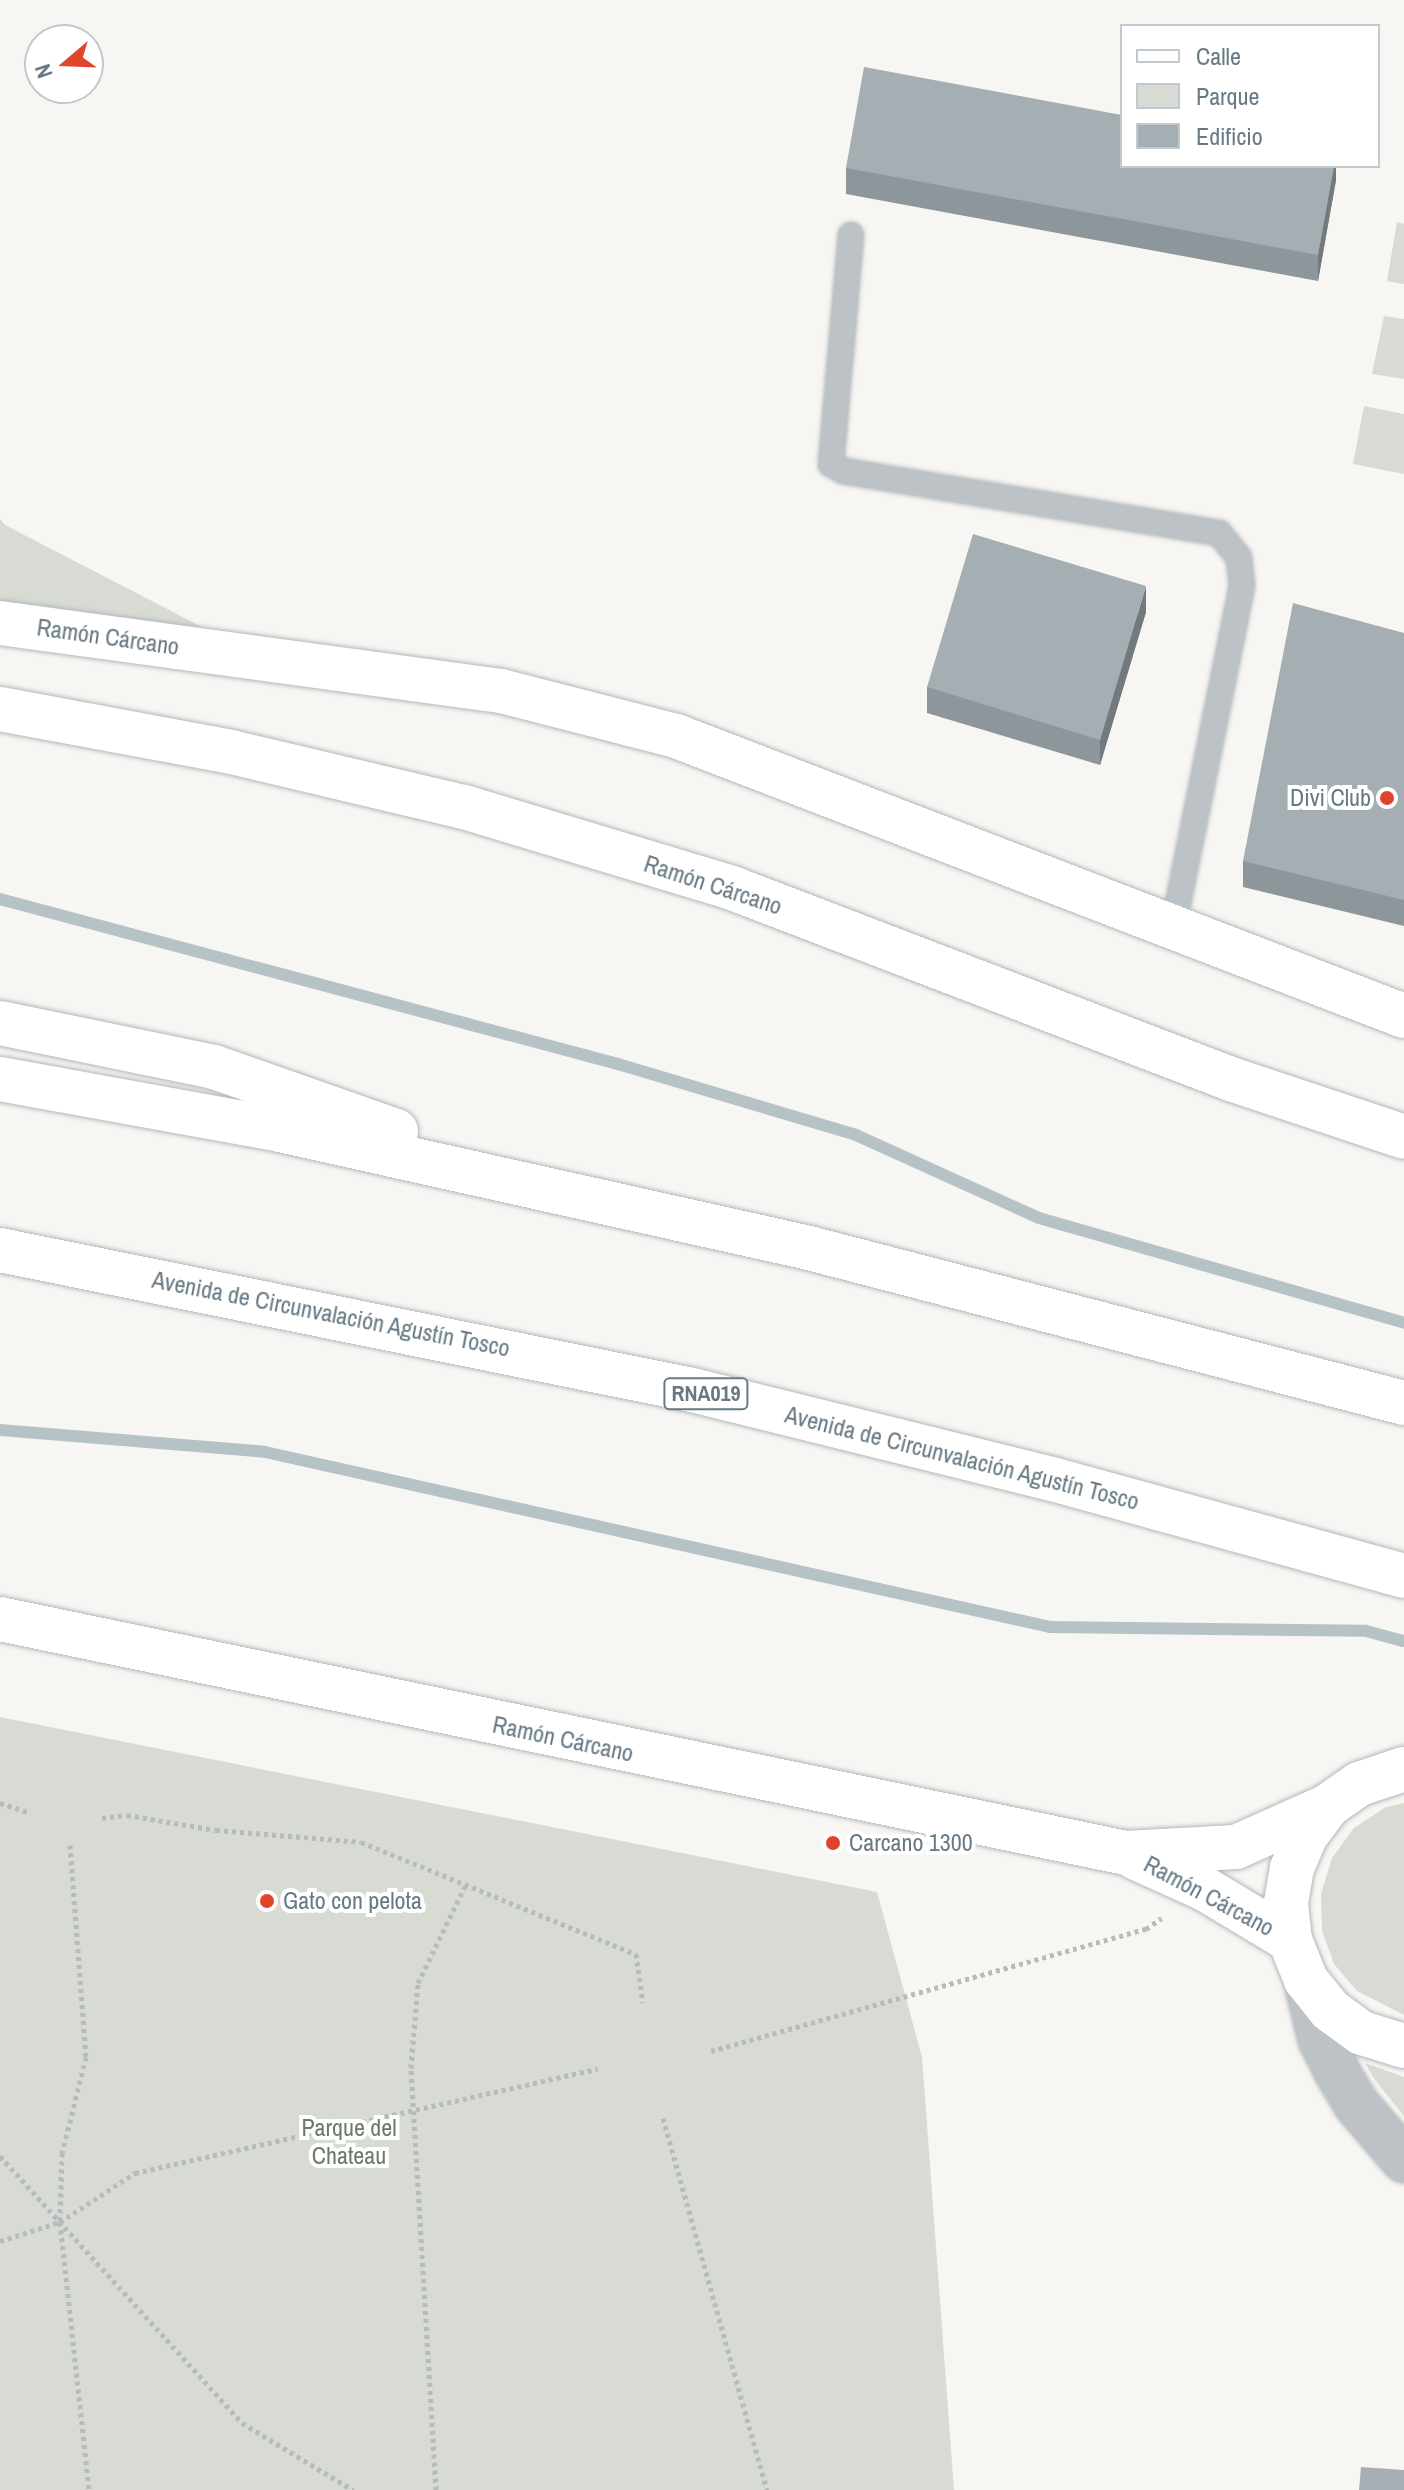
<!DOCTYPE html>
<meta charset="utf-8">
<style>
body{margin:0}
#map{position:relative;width:1404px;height:2490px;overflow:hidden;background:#f7f6f3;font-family:"Archivo Narrow",sans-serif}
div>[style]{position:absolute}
.green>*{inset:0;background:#d7dbd3}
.stream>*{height:12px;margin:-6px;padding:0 6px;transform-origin:6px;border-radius:6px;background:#b5c3c6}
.path>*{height:5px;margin-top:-2.5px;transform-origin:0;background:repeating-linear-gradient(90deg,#b8bbbe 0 4px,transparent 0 8px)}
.roads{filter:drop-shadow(0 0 2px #b2b8bc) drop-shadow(0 0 2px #b2b8bc)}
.service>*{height:24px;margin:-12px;padding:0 12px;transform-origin:12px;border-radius:12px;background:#bdc2c6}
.tertiary>*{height:44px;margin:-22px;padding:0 22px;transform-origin:22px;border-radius:22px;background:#bdc2c6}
.secondary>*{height:44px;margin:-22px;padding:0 22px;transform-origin:22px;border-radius:22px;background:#fff}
.motorway>*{height:44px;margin:-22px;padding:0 22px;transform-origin:22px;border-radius:22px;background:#fff}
.path-bridge>*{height:5px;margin-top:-2.5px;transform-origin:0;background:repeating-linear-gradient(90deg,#b8bbbe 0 4px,transparent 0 8px)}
.wall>*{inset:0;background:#8d969a}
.shaded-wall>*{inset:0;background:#737a7d}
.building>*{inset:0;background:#a4aeb3}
.dots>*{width:22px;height:22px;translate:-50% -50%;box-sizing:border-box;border:4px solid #fff;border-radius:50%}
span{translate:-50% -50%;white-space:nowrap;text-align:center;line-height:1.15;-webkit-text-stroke:8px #fff;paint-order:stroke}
.shield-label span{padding:2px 6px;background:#fff;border:2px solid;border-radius:6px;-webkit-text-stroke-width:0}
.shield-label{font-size:22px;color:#667984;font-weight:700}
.street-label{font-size:24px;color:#667984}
.poi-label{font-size:24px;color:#667984}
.right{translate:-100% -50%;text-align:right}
.left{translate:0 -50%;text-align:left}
.park-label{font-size:24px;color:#6b7b65}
.legend{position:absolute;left:1120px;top:24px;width:260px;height:144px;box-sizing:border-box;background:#fff;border:2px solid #c2c9ce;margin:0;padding:10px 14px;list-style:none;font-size:24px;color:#667984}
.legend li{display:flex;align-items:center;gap:16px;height:40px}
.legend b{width:40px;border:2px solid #c2c9ce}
.north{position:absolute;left:24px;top:24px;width:80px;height:80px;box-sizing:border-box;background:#fff;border:2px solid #c2c9ce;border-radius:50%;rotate:251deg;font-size:22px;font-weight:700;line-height:32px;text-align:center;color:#667984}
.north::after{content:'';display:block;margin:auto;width:28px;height:36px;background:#df452b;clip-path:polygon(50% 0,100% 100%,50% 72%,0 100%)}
</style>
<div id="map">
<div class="green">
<div style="clip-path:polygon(1397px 222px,1404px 224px,1404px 284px,1387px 281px)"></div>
<div style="clip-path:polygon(1384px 316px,1404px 319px,1404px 379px,1372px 374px)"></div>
<div style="clip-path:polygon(1364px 406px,1404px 414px,1404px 474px,1353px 464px)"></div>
<div style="clip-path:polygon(0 519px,5px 525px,202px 627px,0 608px)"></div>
<div style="clip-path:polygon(0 1717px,877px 1892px,922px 2057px,954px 2490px,0 2490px)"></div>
<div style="clip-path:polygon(1404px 1803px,1404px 2015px,1357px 1991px,1334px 1964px,1322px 1931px,1321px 1894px,1332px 1858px,1354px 1828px,1386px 1807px)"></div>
<div style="clip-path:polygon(1365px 2063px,1404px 2077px,1404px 2116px,1375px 2080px)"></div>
</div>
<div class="stream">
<div style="left:0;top:899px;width:640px;rotate:14.95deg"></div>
<div style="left:618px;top:1064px;width:248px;rotate:16.6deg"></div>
<div style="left:856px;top:1135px;width:201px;rotate:24.4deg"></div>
<div style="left:1039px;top:1218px;width:380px;rotate:16deg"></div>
<div style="left:0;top:1430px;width:266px;rotate:4.7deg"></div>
<div style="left:265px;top:1452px;width:804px;rotate:12.57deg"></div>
<div style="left:1050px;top:1627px;width:316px;rotate:0.7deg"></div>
<div style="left:1366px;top:1631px;width:39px;rotate:15deg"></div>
</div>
<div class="path">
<div style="left:0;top:1803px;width:32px;rotate:18deg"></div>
<div style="left:102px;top:1818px;width:25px;rotate:-7deg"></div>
<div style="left:127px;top:1815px;width:90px;rotate:9.6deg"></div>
<div style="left:216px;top:1830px;width:145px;rotate:4.7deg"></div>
<div style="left:361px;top:1842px;width:297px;rotate:22.2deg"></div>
<div style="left:636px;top:1954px;width:49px;rotate:81.9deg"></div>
<div style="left:70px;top:1845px;width:213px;rotate:85.7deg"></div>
<div style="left:86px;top:2057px;width:99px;rotate:104deg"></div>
<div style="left:62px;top:2153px;width:69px;rotate:91.7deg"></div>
<div style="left:60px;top:2222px;width:270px;rotate:83.8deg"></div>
<div style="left:711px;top:2051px;width:452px;rotate:-15.7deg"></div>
<div style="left:1146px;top:1929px;width:19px;rotate:-35deg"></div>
<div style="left:663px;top:2118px;width:386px;rotate:74.4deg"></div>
<div style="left:0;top:2241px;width:63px;rotate:-17.6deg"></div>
<div style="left:60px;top:2222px;width:90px;rotate:-33.2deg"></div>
<div style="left:135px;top:2173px;width:474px;rotate:-12.7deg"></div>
<div style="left:242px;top:2423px;width:130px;rotate:31.1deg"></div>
<div style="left:436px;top:2490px;width:423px;rotate:-93.4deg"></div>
<div style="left:411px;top:2068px;width:85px;rotate:-85.3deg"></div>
<div style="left:418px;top:1983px;width:112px;rotate:-64.1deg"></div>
</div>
<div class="roads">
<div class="service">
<div style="left:851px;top:235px;width:230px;rotate:95deg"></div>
<div style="left:831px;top:464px;width:15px;rotate:28deg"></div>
<div style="left:844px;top:471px;width:380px;rotate:9.4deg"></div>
<div style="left:1219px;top:533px;width:32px;rotate:51deg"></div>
<div style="left:1239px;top:558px;width:28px;rotate:84deg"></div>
<div style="left:1242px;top:586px;width:348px;rotate:101.4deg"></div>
</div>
<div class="tertiary">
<div style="left:1306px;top:1980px;width:62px;rotate:76deg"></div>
<div style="left:1321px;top:2040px;width:36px;rotate:63deg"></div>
<div style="left:1337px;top:2072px;width:37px;rotate:59deg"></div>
<div style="left:1356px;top:2104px;width:74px;rotate:49.4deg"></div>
</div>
<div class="secondary">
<div style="left:0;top:623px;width:506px;rotate:7.73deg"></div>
<div style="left:501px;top:691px;width:181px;rotate:14.4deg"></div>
<div style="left:676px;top:736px;width:780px;rotate:21.04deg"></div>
<div style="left:0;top:709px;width:235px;rotate:10.5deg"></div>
<div style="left:231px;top:752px;width:239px;rotate:13.3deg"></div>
<div style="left:464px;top:807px;width:280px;rotate:16.8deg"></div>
<div style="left:732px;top:888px;width:534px;rotate:20.95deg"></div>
<div style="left:1231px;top:1079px;width:182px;rotate:18.5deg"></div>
<div style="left:0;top:1619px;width:1150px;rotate:11.74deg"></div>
<div style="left:1126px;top:1853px;width:110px;rotate:-3.1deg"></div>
<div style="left:1236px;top:1847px;width:101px;rotate:-24deg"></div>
<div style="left:1404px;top:1769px;width:47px;rotate:161.6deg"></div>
<div style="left:1359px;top:1784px;width:38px;rotate:145deg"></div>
<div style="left:1328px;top:1806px;width:36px;rotate:127deg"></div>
<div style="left:1306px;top:1835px;width:36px;rotate:113deg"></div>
<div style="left:1292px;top:1868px;width:36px;rotate:100deg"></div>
<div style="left:1286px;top:1903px;width:37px;rotate:84deg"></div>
<div style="left:1290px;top:1940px;width:43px;rotate:68.2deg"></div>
<div style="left:1306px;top:1980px;width:38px;rotate:51deg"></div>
<div style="left:1330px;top:2010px;width:39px;rotate:36deg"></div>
<div style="left:1362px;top:2033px;width:44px;rotate:17.2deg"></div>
<div style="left:1136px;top:1858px;width:76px;rotate:24.2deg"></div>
<div style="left:1205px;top:1889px;width:99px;rotate:31deg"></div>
</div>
<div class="motorway">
<div style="left:0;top:1023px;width:218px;rotate:11.6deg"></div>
<div style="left:214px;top:1067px;width:193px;rotate:19.4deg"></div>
<div style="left:0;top:1079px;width:285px;rotate:10.3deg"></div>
<div style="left:280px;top:1130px;width:542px;rotate:12.57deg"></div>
<div style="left:809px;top:1248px;width:615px;rotate:14.6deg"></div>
<div style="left:0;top:1250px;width:706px;rotate:11.44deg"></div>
<div style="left:692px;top:1390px;width:371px;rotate:13.9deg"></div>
<div style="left:1052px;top:1479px;width:365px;rotate:15.4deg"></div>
</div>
</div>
<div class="path-bridge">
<div style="left:0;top:2156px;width:360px;rotate:47.8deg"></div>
</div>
<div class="wall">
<div style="clip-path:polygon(1336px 166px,1336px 180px,1318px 281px,846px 194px,846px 168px)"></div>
<div style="clip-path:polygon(1146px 612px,1100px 765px,927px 713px,927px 687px)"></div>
<div style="clip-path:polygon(1404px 633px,1404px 926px,1243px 887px,1243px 861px)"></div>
</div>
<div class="shaded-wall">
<div style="clip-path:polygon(1334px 166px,1336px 166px,1336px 180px,1318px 281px,1318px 255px)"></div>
<div style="clip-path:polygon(1146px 586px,1146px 612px,1100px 765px,1100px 740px)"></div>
</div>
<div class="building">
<div style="clip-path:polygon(864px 67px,1122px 115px,1122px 166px,1334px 166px,1318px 255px,846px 168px)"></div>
<div style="clip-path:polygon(973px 534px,1146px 586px,1100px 740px,927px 687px)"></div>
<div style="clip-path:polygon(1293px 603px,1404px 633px,1404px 900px,1243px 861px)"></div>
<div style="clip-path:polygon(1361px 2467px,1404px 2470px,1404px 2490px,1359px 2490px)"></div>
</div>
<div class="dots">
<div style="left:1387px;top:798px;background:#df452b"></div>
<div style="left:833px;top:1843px;background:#df452b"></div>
<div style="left:267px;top:1901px;background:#df452b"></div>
</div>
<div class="shield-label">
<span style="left:706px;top:1394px">RNA019</span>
</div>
<div class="street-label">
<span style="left:108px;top:637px;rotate:8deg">Ramón Cárcano</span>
<span style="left:713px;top:885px;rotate:18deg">Ramón Cárcano</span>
<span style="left:331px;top:1314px;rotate:11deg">Avenida de Circunvalación Agustín Tosco</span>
<span style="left:962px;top:1458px;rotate:14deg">Avenida de Circunvalación Agustín Tosco</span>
<span style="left:563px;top:1739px;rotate:12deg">Ramón Cárcano</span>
<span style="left:1209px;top:1896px;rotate:28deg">Ramón Cárcano</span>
</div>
<div class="poi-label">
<span class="right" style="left:1371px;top:798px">Divi Club</span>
<span class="left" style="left:849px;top:1843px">Carcano 1300</span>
<span class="left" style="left:283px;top:1901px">Gato con pelota</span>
</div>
<div class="park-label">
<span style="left:349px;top:2142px">Parque del<br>Chateau</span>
</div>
<ul class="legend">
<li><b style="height:10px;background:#fff"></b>Calle</li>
<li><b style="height:22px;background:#d7dbd3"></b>Parque</li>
<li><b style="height:22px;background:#a4aeb3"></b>Edificio</li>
</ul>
<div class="north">N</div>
</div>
